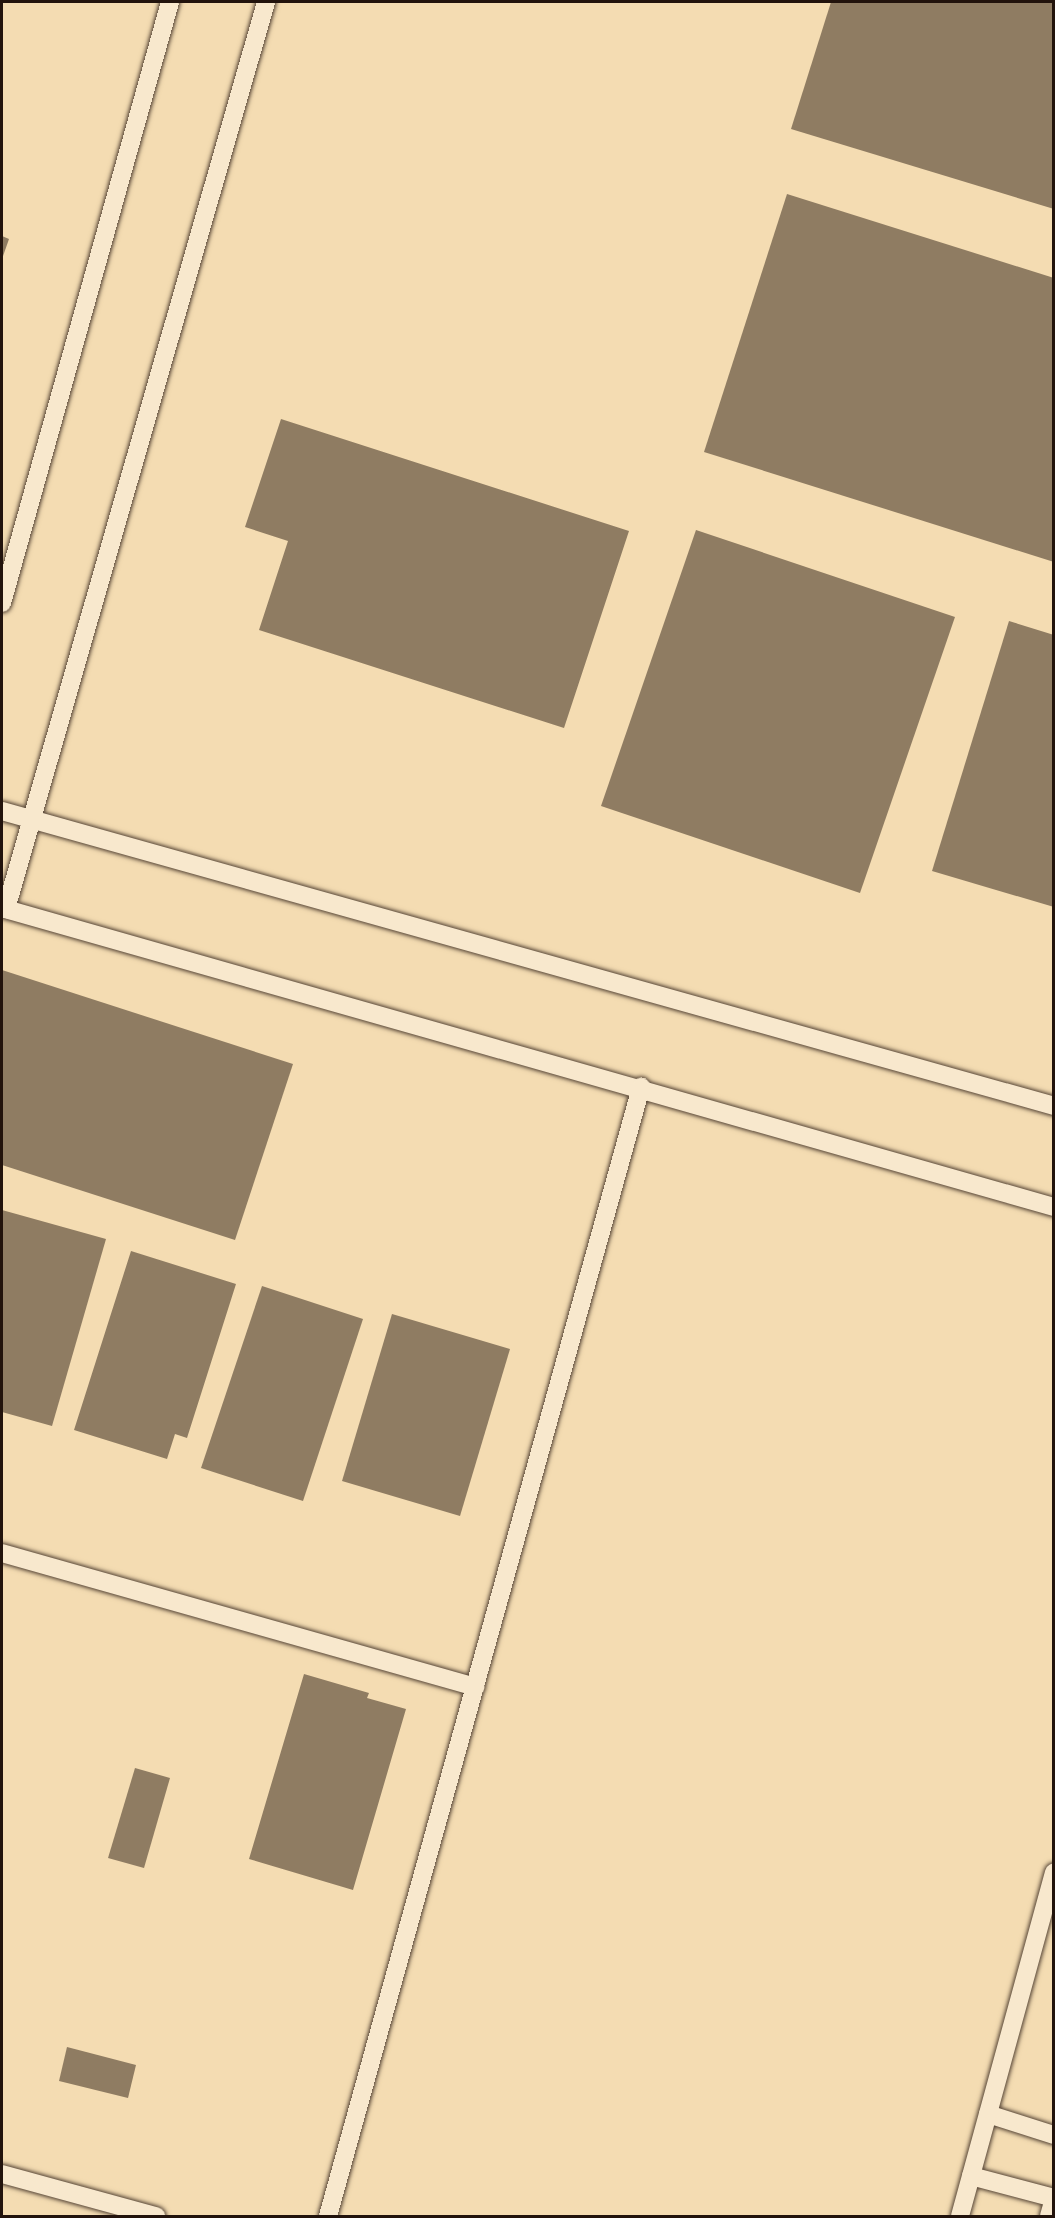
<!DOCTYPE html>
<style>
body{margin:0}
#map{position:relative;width:1055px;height:2218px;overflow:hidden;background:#f4dcb2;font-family:"IM FELL DW Pica",serif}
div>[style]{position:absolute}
.building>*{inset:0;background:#8f7c62}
.roads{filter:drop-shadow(0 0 2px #564536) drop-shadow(0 0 2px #564536)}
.lane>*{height:18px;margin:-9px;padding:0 9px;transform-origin:9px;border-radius:9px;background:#f8e8cd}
span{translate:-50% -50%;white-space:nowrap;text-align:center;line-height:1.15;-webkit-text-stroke:4.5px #f8e8cd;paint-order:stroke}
.frame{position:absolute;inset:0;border:3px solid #22130c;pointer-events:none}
</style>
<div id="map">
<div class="building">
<div style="clip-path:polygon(831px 2px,1054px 2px,1054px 209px,791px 129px)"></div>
<div style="clip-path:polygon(787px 194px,1054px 278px,1054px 562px,704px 452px)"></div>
<div style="clip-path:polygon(2px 236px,9px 239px,2px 259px)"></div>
<div style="clip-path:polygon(281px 419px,629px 531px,564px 728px,259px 630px,288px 541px,245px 527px)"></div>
<div style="clip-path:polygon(696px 530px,955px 617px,860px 893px,601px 806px)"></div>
<div style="clip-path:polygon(1009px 621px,1054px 635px,1054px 907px,932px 871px)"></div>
<div style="clip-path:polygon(2px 970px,293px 1064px,235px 1240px,2px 1165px)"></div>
<div style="clip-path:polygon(2px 1210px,106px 1239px,52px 1426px,2px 1412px)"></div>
<div style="clip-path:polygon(131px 1251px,236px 1284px,187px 1438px,175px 1434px,167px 1459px,74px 1430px)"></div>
<div style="clip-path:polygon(262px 1286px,363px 1319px,303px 1501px,201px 1468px)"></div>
<div style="clip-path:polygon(392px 1314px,510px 1349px,460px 1516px,342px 1481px)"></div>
<div style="clip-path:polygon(304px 1674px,369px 1693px,367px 1698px,406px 1709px,353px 1890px,249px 1859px)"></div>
<div style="clip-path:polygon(135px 1768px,170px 1778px,144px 1868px,108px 1858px)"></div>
<div style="clip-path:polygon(67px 2047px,136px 2065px,128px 2098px,59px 2081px)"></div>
</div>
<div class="roads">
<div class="lane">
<div style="left:2px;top:603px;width:624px;rotate:-74.38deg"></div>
<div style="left:2px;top:811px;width:1093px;rotate:15.66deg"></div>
<div style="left:2px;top:908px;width:1094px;rotate:15.87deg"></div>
<div style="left:6px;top:909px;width:944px;rotate:-74deg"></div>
<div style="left:2px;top:1553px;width:492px;rotate:15.8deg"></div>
<div style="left:988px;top:2114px;width:69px;rotate:17.7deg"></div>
<div style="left:2px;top:2174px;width:160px;rotate:15.3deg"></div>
<div style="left:971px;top:2176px;width:86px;rotate:14.8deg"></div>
<div style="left:328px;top:2216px;width:1172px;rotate:-74.5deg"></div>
<div style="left:960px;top:2216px;width:356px;rotate:-74.7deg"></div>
<div style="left:1049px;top:2216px;width:18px;rotate:-74deg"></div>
</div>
</div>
<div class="frame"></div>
</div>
